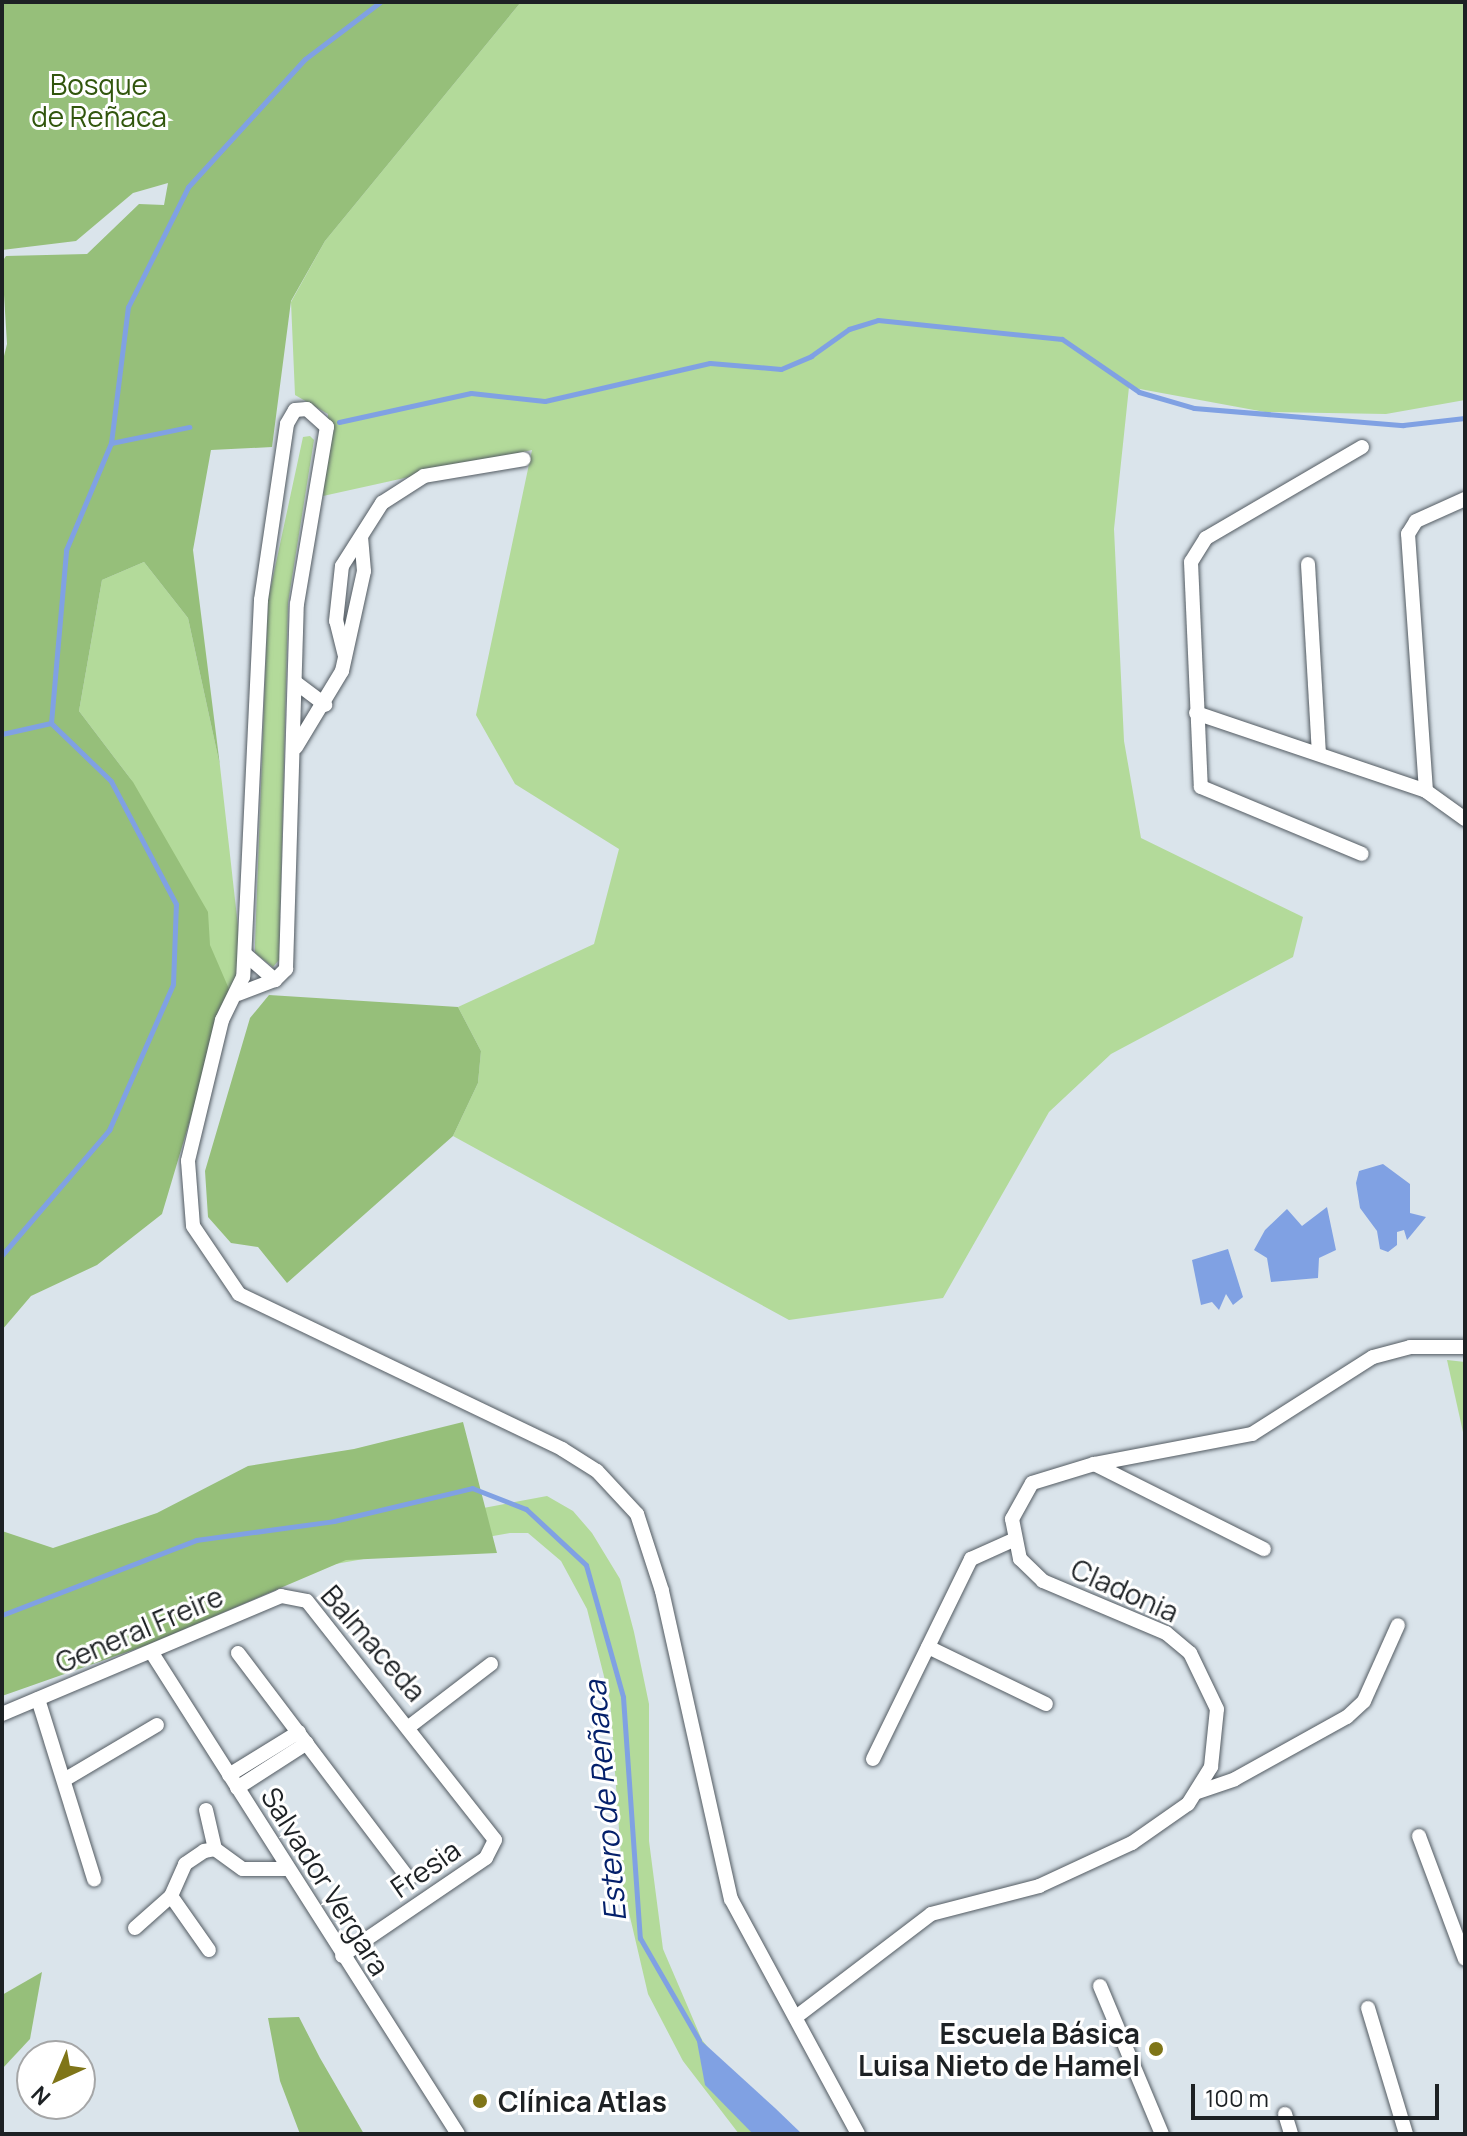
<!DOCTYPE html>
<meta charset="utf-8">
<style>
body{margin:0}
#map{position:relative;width:1467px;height:2136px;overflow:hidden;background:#dae4eb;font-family:Manrope,sans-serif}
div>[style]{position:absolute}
.green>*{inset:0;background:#b3da9a}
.forest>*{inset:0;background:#96bf7a}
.water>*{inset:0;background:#80a1e3}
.stream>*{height:5px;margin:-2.5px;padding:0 2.5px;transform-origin:2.5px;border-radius:2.5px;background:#80a1e3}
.roads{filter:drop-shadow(0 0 2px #535b62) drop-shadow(0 0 2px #535b62)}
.minor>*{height:14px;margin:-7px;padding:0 7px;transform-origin:7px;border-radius:7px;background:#fff}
.dots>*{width:22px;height:22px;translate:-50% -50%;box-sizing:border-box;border:4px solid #fff;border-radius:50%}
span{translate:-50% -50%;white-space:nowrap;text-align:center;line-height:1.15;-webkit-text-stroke:6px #fff;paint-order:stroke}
.park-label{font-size:28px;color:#31560d}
.street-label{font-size:28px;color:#1d2124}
.poi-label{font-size:28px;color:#1d2124;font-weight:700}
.right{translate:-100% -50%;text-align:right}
.left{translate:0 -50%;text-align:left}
.water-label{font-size:30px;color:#04206b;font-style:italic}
.frame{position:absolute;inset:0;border:4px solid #1d2124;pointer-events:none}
.north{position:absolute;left:16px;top:2040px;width:80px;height:80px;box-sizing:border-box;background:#fff;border:2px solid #a5a6a7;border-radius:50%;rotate:224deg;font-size:22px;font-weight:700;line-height:32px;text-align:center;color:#1d2124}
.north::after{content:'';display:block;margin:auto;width:28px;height:36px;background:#7f7518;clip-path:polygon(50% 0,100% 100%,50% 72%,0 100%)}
.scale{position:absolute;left:1191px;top:2084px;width:248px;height:36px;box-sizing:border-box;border:4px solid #1d2124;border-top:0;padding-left:10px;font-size:24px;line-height:28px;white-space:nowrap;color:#1d2124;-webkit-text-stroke:6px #fff;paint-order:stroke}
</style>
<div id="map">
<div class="green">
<div style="clip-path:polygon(521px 2px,1465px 2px,1465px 400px,1386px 414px,1265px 412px,1129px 387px,1114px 529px,1124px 741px,1141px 838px,1303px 917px,1293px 957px,1111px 1054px,1049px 1112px,943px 1298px,789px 1320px,453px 1136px,478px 1083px,481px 1051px,458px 1007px,594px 944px,619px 849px,515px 784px,476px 715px,532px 450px,323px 496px,328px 414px,295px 395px,291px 302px,325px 241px)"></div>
<div style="clip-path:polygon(183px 252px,69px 709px,133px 782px,79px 711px,102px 580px,144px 562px,188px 618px,220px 766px,240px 944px,231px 1009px,58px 727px)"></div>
<div style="clip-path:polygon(310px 436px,314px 440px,288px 603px,279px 960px,273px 967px,255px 953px,255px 943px,268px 600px,303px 437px)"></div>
<div style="clip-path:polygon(1447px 1360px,1465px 1362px,1465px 1441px)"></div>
<div style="clip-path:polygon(547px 1496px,573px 1511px,592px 1533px,620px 1579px,634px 1632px,649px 1704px,649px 1841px,663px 1949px,702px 2040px,779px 2134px,739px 2134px,683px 2061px,648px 1994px,623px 1887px,610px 1700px,587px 1609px,561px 1561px,528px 1533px,510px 1533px,313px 1568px,388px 1526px)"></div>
</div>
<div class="forest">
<div style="clip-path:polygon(2px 2px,521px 2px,325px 241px,291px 301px,272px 447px,211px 450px,193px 550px,220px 766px,188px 618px,144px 562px,102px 580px,79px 711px,133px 782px,208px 912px,210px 945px,229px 989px,162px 1214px,97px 1265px,31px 1296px,2px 1330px,2px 364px,7px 344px,2px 262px,6px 256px,87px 254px,139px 204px,164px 205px,168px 183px,133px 193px,76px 241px,2px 250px)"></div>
<div style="clip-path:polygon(269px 995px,458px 1007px,481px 1051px,478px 1083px,453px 1136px,287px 1283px,258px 1247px,231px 1243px,208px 1217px,205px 1171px,250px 1018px)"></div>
<div style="clip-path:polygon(463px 1422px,497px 1553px,346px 1560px,147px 1645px,2px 1696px,2px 1531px,53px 1548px,157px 1513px,248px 1466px,354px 1449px)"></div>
<div style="clip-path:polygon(42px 1972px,30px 2039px,2px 2069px,2px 1995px)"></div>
<div style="clip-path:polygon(299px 2017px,320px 2058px,364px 2134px,300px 2134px,280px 2081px,268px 2018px)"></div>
</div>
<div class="water">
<div style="clip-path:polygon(1383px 1164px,1410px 1184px,1410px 1213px,1426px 1217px,1407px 1240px,1404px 1230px,1397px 1232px,1397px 1245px,1388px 1252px,1380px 1249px,1377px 1231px,1360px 1208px,1356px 1183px,1359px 1171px)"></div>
<div style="clip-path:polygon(1327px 1207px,1336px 1250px,1319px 1258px,1318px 1278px,1271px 1282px,1267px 1258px,1254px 1250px,1265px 1230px,1287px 1209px,1302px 1226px)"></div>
<div style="clip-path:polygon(1228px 1249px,1243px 1297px,1233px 1305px,1226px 1294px,1219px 1310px,1212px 1302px,1201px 1305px,1192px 1260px)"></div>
<div style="clip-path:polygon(696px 2036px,775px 2108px,802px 2134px,753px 2134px,705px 2085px)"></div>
</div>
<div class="stream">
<div style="left:339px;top:422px;width:135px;rotate:-12.4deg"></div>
<div style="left:471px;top:393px;width:74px;rotate:6.2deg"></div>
<div style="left:545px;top:401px;width:169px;rotate:-13deg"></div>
<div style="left:710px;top:363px;width:71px;rotate:4.8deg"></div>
<div style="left:781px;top:369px;width:33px;rotate:-23deg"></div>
<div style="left:811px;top:356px;width:47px;rotate:-35.4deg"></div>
<div style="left:849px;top:329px;width:30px;rotate:-17deg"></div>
<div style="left:878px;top:320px;width:185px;rotate:5.9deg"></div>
<div style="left:1062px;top:339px;width:93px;rotate:34.5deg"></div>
<div style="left:1139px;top:392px;width:57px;rotate:16.2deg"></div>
<div style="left:1194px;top:408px;width:210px;rotate:4.7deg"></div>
<div style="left:1403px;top:425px;width:62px;rotate:-6.4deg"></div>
<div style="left:111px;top:443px;width:80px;rotate:-11.6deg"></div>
<div style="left:2px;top:734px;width:50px;rotate:-12.7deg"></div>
<div style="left:2px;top:1255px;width:165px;rotate:-49.4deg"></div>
<div style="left:109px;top:1130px;width:159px;rotate:-66.3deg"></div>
<div style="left:173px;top:984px;width:80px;rotate:-87.9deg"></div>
<div style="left:176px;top:904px;width:139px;rotate:-117.9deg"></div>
<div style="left:111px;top:781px;width:83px;rotate:-136deg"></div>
<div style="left:51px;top:723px;width:174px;rotate:-85deg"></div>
<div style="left:66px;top:550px;width:116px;rotate:-67.2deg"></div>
<div style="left:111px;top:443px;width:137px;rotate:-82.9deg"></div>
<div style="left:128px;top:307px;width:134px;rotate:-63.4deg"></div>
<div style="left:188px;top:187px;width:173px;rotate:-47.6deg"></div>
<div style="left:305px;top:59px;width:94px;rotate:-37.2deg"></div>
<div style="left:2px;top:1615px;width:208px;rotate:-21.1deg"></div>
<div style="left:196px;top:1540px;width:139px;rotate:-7.8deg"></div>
<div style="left:334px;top:1521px;width:142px;rotate:-13.4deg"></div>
<div style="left:472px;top:1488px;width:58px;rotate:21.3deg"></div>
<div style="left:526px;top:1509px;width:82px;rotate:43deg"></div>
<div style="left:586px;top:1565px;width:137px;rotate:74.3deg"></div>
<div style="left:623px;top:1697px;width:242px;rotate:86deg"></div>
<div style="left:640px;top:1938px;width:118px;rotate:60deg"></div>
</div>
<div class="roads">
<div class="minor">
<div style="left:1362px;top:447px;width:181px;rotate:149.7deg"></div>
<div style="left:1206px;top:538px;width:28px;rotate:122deg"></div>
<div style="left:1191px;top:562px;width:225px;rotate:87.5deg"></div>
<div style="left:1201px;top:787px;width:174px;rotate:22.6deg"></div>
<div style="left:1308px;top:564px;width:189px;rotate:86.7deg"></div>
<div style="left:345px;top:656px;width:36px;rotate:-104deg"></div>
<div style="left:336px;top:621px;width:55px;rotate:-83.8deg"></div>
<div style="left:342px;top:566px;width:75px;rotate:-57.6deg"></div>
<div style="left:382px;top:503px;width:50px;rotate:-32.7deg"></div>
<div style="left:424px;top:476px;width:101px;rotate:-9.6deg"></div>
<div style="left:295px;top:682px;width:38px;rotate:37deg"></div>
<div style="left:1196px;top:713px;width:243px;rotate:18.7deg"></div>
<div style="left:1426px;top:791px;width:48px;rotate:35.7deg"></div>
<div style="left:296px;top:747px;width:89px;rotate:-58.8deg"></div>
<div style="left:342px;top:671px;width:102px;rotate:-77.6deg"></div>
<div style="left:364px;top:571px;width:34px;rotate:-95deg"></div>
<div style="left:1426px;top:791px;width:258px;rotate:-94deg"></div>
<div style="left:1408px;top:534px;width:15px;rotate:-58deg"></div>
<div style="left:1416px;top:521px;width:54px;rotate:-24.2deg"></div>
<div style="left:245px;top:954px;width:40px;rotate:41deg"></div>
<div style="left:238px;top:994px;width:40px;rotate:-21deg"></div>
<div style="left:275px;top:980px;width:16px;rotate:-45deg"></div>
<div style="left:286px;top:969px;width:365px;rotate:-88.3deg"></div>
<div style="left:297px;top:604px;width:180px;rotate:-80.4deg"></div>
<div style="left:327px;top:427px;width:27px;rotate:-138deg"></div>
<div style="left:307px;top:409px;width:12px;rotate:175deg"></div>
<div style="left:295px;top:410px;width:16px;rotate:120deg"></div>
<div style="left:287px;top:424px;width:178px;rotate:98.4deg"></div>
<div style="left:261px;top:600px;width:377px;rotate:92.7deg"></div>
<div style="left:243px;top:977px;width:48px;rotate:116deg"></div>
<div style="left:222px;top:1020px;width:145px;rotate:103.6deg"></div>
<div style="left:188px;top:1161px;width:65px;rotate:85.6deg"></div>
<div style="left:193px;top:1226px;width:82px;rotate:55.9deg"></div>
<div style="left:239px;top:1294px;width:358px;rotate:25.6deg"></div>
<div style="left:562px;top:1449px;width:41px;rotate:32.2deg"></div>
<div style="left:597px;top:1471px;width:59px;rotate:47.1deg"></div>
<div style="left:637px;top:1514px;width:81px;rotate:72deg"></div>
<div style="left:662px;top:1591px;width:316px;rotate:77.4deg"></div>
<div style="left:731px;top:1899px;width:267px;rotate:61.6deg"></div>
<div style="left:1094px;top:1464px;width:190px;rotate:26.6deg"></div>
<div style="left:928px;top:1647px;width:131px;rotate:25.8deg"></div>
<div style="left:152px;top:1653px;width:570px;rotate:57.54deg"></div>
<div style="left:238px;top:1653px;width:283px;rotate:52.9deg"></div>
<div style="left:38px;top:1699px;width:189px;rotate:72.7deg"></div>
<div style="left:2px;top:1714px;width:303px;rotate:-22.9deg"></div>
<div style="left:281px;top:1596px;width:26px;rotate:11deg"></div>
<div style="left:307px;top:1601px;width:304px;rotate:51.8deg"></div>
<div style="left:495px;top:1840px;width:20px;rotate:117deg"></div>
<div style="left:486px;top:1858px;width:174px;rotate:145.8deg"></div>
<div style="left:410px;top:1726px;width:102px;rotate:-37.4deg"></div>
<div style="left:873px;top:1759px;width:223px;rotate:-63.9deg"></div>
<div style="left:971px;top:1559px;width:46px;rotate:-24.3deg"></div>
<div style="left:229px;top:1775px;width:82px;rotate:-31.6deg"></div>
<div style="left:64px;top:1780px;width:108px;rotate:-30.6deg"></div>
<div style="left:237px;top:1788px;width:83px;rotate:-32.7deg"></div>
<div style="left:1198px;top:1792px;width:39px;rotate:-19deg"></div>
<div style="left:1235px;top:1779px;width:128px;rotate:-29deg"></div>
<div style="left:1347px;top:1717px;width:23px;rotate:-43deg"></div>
<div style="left:1364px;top:1701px;width:83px;rotate:-65.9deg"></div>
<div style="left:206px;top:1810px;width:40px;rotate:77deg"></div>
<div style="left:1419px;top:1836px;width:131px;rotate:69.5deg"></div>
<div style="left:171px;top:1896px;width:66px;rotate:54.9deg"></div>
<div style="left:135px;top:1928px;width:48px;rotate:-41.6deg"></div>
<div style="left:171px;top:1896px;width:35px;rotate:-66deg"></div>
<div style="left:185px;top:1864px;width:23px;rotate:-34deg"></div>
<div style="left:204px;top:1851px;width:11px;rotate:-10deg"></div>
<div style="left:215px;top:1849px;width:34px;rotate:36deg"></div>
<div style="left:243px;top:1869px;width:44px"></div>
<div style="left:1100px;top:1986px;width:160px;rotate:67.3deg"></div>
<div style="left:1368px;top:2008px;width:132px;rotate:73.2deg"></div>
<div style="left:796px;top:2017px;width:170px;rotate:-37.3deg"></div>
<div style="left:931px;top:1914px;width:112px;rotate:-14.5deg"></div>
<div style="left:1039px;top:1886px;width:102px;rotate:-24.8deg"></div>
<div style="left:1132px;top:1843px;width:68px;rotate:-34.9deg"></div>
<div style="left:1188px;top:1804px;width:44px;rotate:-58.1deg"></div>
<div style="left:1211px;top:1767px;width:58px;rotate:-84.1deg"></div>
<div style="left:1217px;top:1709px;width:62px;rotate:-115.7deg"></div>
<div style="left:1190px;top:1653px;width:31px;rotate:-140deg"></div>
<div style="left:1166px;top:1633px;width:134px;rotate:-157.1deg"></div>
<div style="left:1043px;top:1581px;width:32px;rotate:-136deg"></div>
<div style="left:1020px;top:1559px;width:41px;rotate:-101.3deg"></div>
<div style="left:1012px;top:1519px;width:41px;rotate:-60.9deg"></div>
<div style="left:1032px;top:1483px;width:65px;rotate:-17deg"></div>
<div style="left:1094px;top:1464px;width:161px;rotate:-10.8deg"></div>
<div style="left:1252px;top:1434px;width:143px;rotate:-32.5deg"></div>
<div style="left:1373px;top:1357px;width:38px;rotate:-15deg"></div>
<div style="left:1410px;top:1347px;width:55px"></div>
<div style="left:1285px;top:2114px;width:21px;rotate:73deg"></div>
</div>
</div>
<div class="dots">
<div style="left:1156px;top:2049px;background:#7f7518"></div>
<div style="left:480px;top:2101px;background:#7f7518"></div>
</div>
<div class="park-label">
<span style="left:99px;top:100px">Bosque<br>de Reñaca</span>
</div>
<div class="street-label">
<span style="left:1125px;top:1590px;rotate:24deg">Cladonia</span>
<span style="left:139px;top:1629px;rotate:-23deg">General Freire</span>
<span style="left:374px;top:1643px;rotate:49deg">Balmaceda</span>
<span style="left:425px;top:1868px;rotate:-35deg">Fresia</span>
<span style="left:326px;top:1881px;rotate:58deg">Salvador Vergara</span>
</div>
<div class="poi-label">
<span class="right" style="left:1140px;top:2049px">Escuela Básica<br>Luisa Nieto de Hamel</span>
<span class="left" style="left:498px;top:2101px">Clínica Atlas</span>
</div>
<div class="water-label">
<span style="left:605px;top:1801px;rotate:-95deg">Estero de Reñaca</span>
</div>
<div class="frame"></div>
<div class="north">N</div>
<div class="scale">100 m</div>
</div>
